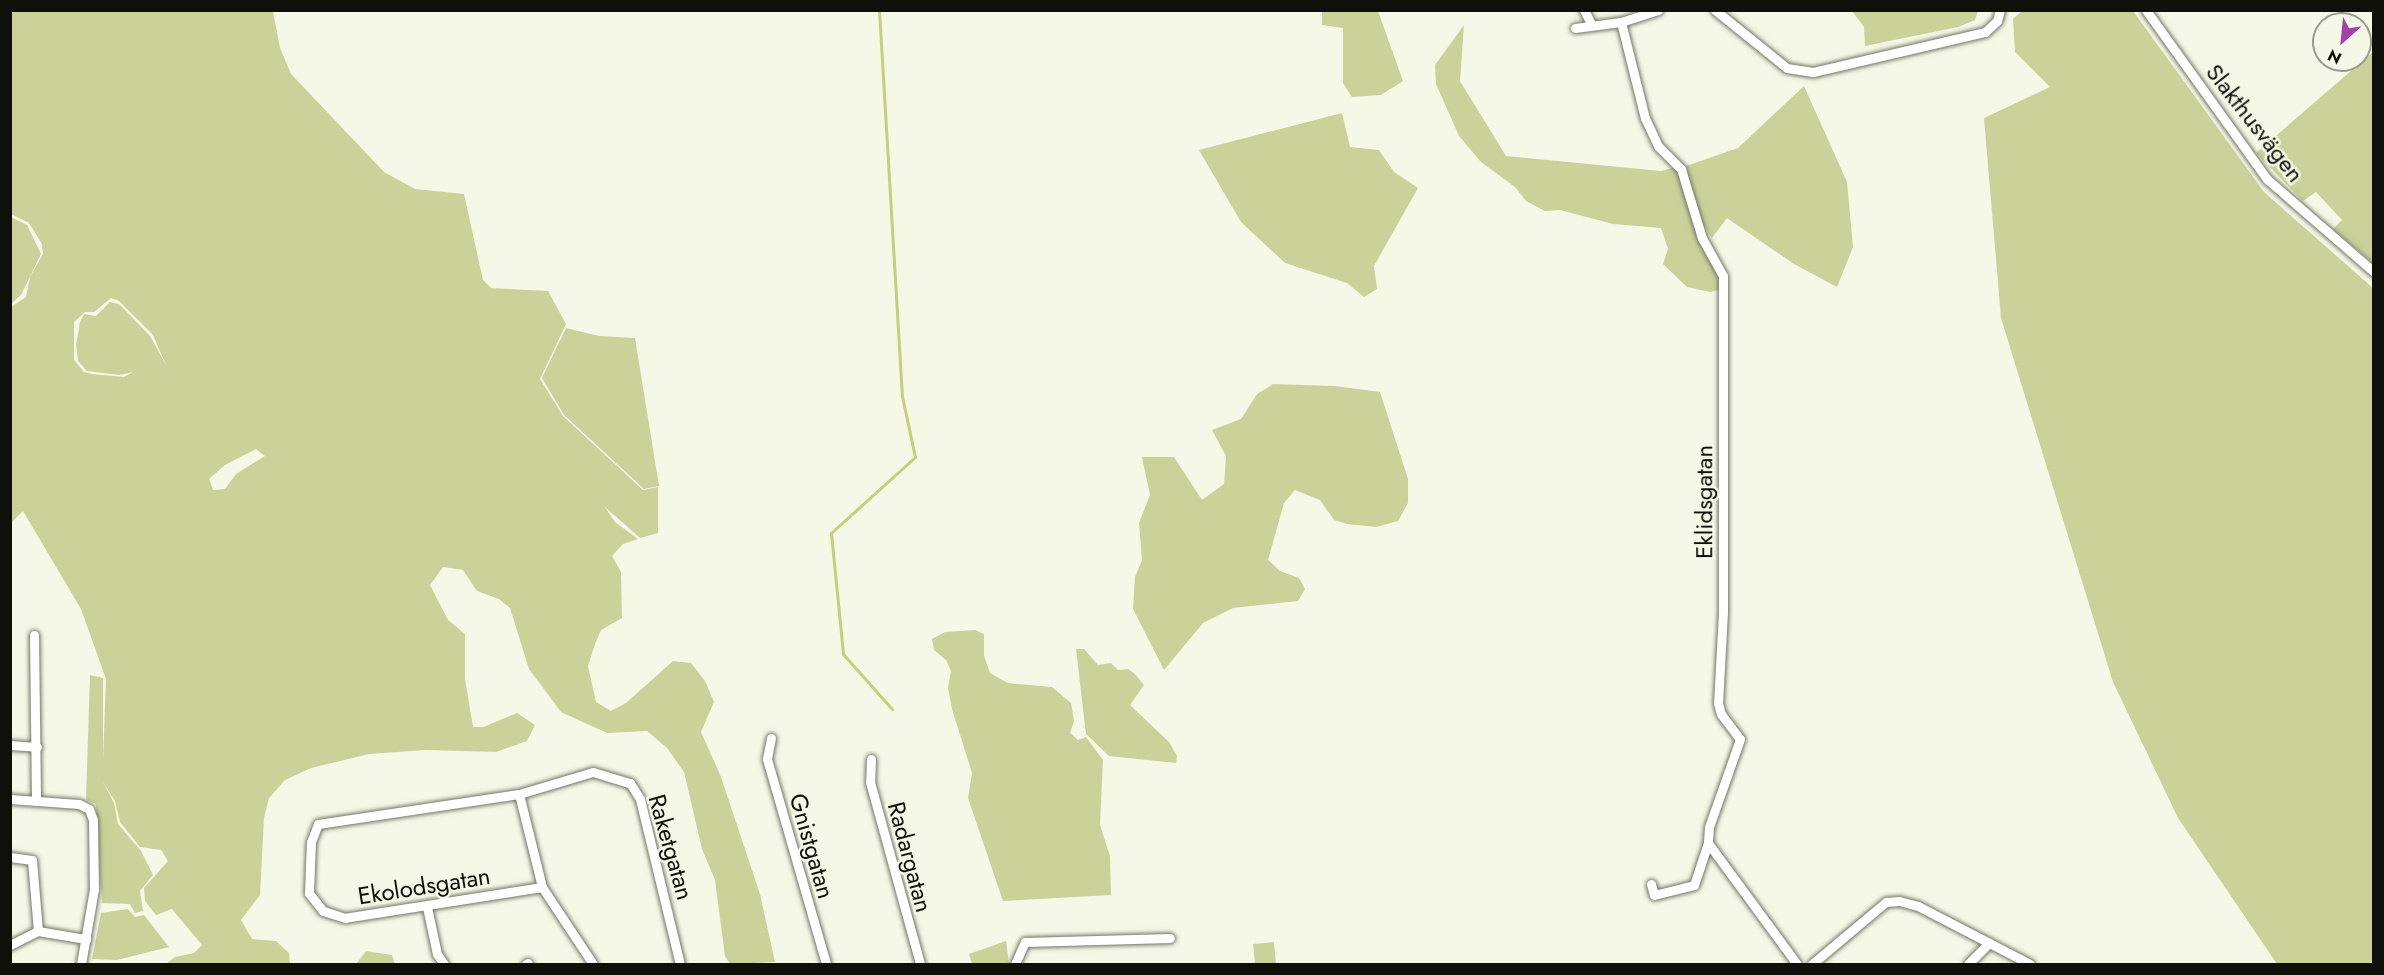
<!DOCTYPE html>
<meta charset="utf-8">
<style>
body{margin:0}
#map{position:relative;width:2384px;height:975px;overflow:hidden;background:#f5f8e6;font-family:Jost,sans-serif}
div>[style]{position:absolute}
.green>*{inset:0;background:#cad29a}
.stream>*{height:3px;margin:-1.5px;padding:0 1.5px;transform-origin:1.5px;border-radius:1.5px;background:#c5cf7d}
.roads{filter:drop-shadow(0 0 2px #747667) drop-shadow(0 0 2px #747667)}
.street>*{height:9px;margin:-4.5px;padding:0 4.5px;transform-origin:4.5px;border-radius:4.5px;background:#fff}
span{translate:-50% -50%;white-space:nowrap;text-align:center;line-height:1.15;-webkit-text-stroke:5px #f5f8e6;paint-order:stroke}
.street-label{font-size:24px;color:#0f100a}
.frame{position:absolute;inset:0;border:12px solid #0f100a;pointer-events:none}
.north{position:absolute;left:2312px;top:12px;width:60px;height:60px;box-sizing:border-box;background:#f5f8e6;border:2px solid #999b8e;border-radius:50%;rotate:207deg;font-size:16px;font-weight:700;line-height:24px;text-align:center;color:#0f100a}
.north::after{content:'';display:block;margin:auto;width:21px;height:27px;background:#a242aa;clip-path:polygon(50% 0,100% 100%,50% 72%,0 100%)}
</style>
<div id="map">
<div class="green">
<div style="clip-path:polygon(evenodd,11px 10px,273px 11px,280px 48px,291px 74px,384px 172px,415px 189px,464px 194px,483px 280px,491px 288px,548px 291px,566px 324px,540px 379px,563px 416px,643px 490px,658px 487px,658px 533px,640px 538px,605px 507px,615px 522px,638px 539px,623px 544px,612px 556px,621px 572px,622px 618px,601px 630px,595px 644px,588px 666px,596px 702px,611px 711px,626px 703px,673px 661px,691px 663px,705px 681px,714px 702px,701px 732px,721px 777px,760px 894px,775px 962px,730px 964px,725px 956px,715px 880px,702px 849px,684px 772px,667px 748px,647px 731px,607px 733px,561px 712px,529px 669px,510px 608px,499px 599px,477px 591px,463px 570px,443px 567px,430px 585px,448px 620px,465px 634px,465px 679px,473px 727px,483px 727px,517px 713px,535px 725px,527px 741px,496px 752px,426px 750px,369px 754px,311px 768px,285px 780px,269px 798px,264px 818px,260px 895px,241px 920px,252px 939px,276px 941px,289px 953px,290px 964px,166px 964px,175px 957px,194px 953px,202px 945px,172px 909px,156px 915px,145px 901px,144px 888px,168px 861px,161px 850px,140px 847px,120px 822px,115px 801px,103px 782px,114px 803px,118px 824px,141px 851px,153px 875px,140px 891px,143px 911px,135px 913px,130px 904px,102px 903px,96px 804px,86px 800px,90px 675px,103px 678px,103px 759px,106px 679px,81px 609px,23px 511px,11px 523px,11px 307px,26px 297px,30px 277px,43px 254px,42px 244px,29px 223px,11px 214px,11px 10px,111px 298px,119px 301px,153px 335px,166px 365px,150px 336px,119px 304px,110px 302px,96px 316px,84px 314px,80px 322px,76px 345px,78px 361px,87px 371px,119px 375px,133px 372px,124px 377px,92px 374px,84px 372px,74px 360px,74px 322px,85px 312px,94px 312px,111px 298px,11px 10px,256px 449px,265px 456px,236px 474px,225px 489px,213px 490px,209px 479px,225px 465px,256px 449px)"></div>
<div style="clip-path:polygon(1322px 11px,1378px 11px,1403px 81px,1381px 95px,1352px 97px,1343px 83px,1343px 28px,1322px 25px)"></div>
<div style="clip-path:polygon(1852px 11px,1978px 11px,1975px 20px,1958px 27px,1865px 46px,1864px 27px)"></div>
<div style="clip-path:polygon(2022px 11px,2133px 11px,2264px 192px,2373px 288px,2373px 964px,2277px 964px,2178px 818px,2113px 682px,2001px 318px,1984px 118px,2050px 87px,2015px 52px,2013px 19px)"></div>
<div style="clip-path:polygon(1464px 25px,1460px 81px,1506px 156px,1661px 171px,1676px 167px,1721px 275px,1721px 289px,1710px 292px,1687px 287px,1663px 264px,1668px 249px,1661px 228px,1613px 224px,1560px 210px,1545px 211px,1526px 201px,1515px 187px,1481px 162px,1459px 136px,1436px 84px,1435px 65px)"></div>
<div style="clip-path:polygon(2373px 52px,2373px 263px,2333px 229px,2342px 220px,2316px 192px,2303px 201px,2256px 153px)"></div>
<div style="clip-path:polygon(1804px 86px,1847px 182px,1853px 247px,1837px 287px,1794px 264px,1727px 218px,1712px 238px,1697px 216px,1686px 166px,1738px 148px)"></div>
<div style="clip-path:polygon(1342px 113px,1350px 147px,1379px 150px,1394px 172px,1418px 188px,1374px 266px,1377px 289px,1364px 297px,1347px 283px,1285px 263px,1241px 222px,1199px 150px)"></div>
<div style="clip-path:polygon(11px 217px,27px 225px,41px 254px,21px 295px,11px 304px)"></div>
<div style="clip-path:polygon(566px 328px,599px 336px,635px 338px,659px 486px,644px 489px,564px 415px,542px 378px)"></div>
<div style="clip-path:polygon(1273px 384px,1335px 386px,1380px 392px,1408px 479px,1408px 503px,1398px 521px,1376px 527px,1347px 524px,1334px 520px,1320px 500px,1295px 490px,1284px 503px,1268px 560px,1280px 571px,1299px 578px,1305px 589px,1298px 601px,1233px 608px,1203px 623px,1164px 670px,1133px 609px,1135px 577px,1142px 560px,1139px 523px,1150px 495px,1142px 457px,1174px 457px,1202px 500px,1224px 484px,1226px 456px,1212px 430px,1241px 419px,1257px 394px)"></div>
<div style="clip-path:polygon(975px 630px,984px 634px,984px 656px,990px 673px,1008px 683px,1052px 687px,1071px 703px,1074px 721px,1070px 733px,1078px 740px,1086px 737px,1103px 760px,1100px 825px,1110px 856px,1111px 895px,1003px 901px,968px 798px,972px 773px,952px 709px,948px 688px,951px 671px,946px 660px,934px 650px,932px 639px,945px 632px)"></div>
<div style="clip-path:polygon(1076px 649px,1084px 649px,1098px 665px,1111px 663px,1118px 670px,1128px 669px,1135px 674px,1144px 685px,1130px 705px,1169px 742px,1177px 756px,1176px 763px,1109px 756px,1086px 734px)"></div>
<div style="clip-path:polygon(128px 909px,135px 917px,144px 915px,169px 947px,117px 960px,92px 959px,101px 913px)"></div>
<div style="clip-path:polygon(1006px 941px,1009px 964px,972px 964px,969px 954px)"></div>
<div style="clip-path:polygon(1274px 942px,1276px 964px,1255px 964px,1253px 944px)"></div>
<div style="clip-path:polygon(366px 951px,392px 955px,395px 964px,356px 964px)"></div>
</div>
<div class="stream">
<div style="left:879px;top:10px;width:387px;rotate:86.6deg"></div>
<div style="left:902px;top:396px;width:62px;rotate:78deg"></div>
<div style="left:915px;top:457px;width:113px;rotate:137.9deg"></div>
<div style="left:831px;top:533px;width:122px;rotate:84.3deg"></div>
<div style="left:843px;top:654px;width:74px;rotate:48.3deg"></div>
</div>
<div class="roads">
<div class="street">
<div style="left:1584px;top:10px;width:16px;rotate:63deg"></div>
<div style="left:1715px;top:10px;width:92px;rotate:38.9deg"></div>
<div style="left:1787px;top:68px;width:26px;rotate:9deg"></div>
<div style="left:1813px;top:72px;width:177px;rotate:-13.1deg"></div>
<div style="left:1985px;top:32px;width:16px;rotate:-43deg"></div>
<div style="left:1997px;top:21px;width:11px;rotate:-75deg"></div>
<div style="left:2146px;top:10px;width:208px;rotate:54.4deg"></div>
<div style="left:2267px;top:179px;width:142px;rotate:41deg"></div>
<div style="left:1621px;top:22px;width:99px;rotate:76deg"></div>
<div style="left:1645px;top:118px;width:31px;rotate:65deg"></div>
<div style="left:1658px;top:146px;width:33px;rotate:45deg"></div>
<div style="left:1681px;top:169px;width:72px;rotate:73.1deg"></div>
<div style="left:1702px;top:238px;width:43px;rotate:61.1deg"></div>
<div style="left:1723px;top:276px;width:336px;rotate:90deg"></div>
<div style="left:1723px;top:612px;width:91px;rotate:93.1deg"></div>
<div style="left:1718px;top:703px;width:11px;rotate:75deg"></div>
<div style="left:1721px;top:714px;width:31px;rotate:53deg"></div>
<div style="left:1740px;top:739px;width:93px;rotate:109.4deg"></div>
<div style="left:1709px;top:827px;width:16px;rotate:94deg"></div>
<div style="left:1708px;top:843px;width:150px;rotate:53.7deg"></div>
<div style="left:1575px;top:28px;width:46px;rotate:-7.4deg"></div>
<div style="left:1621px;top:22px;width:39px;rotate:-18deg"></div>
<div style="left:34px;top:635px;width:166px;rotate:89.3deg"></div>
<div style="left:771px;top:738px;width:21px;rotate:101deg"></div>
<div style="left:767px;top:759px;width:213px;rotate:73.9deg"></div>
<div style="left:10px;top:745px;width:27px;rotate:4deg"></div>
<div style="left:871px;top:759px;width:23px;rotate:92deg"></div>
<div style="left:870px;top:782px;width:189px;rotate:74.6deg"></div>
<div style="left:519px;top:794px;width:96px;rotate:76.1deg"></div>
<div style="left:542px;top:887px;width:92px;rotate:56.5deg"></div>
<div style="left:10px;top:799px;width:69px;rotate:4.1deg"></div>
<div style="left:79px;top:804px;width:11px;rotate:27deg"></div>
<div style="left:89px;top:809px;width:12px;rotate:70deg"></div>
<div style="left:93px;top:820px;width:69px;rotate:89.2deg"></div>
<div style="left:94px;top:889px;width:76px;rotate:99.8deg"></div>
<div style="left:10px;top:857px;width:22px;rotate:8deg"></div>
<div style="left:32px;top:860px;width:71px;rotate:85.2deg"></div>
<div style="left:1651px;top:884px;width:11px;rotate:75deg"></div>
<div style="left:1654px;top:895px;width:41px;rotate:-14deg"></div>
<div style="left:1694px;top:885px;width:44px;rotate:-71.6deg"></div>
<div style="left:542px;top:887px;width:199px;rotate:171.1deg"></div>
<div style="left:345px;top:918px;width:23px;rotate:-162deg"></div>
<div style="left:323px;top:911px;width:23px;rotate:-128deg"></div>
<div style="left:309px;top:893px;width:51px;rotate:-87.8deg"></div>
<div style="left:311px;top:842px;width:19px;rotate:-69deg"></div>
<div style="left:318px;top:824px;width:203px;rotate:-8.5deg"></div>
<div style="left:519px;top:794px;width:77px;rotate:-16.6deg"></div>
<div style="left:593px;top:772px;width:39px;rotate:17deg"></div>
<div style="left:630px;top:783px;width:19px;rotate:58deg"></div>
<div style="left:640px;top:799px;width:170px;rotate:76.4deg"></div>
<div style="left:427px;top:907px;width:48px;rotate:78deg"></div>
<div style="left:437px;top:954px;width:12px;rotate:55deg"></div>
<div style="left:10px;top:945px;width:31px;rotate:-27deg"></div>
<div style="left:38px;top:931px;width:49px;rotate:9.5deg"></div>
<div style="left:526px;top:964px;width:2px;rotate:-27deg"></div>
<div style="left:1015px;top:964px;width:24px;rotate:-66deg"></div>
<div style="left:1025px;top:942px;width:145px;rotate:-1.6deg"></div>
<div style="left:1812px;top:964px;width:97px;rotate:-40deg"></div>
<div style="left:1886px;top:902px;width:13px;rotate:-4deg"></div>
<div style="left:1899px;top:901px;width:20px;rotate:15deg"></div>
<div style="left:1918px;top:906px;width:126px;rotate:27.4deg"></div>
<div style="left:1968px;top:964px;width:30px;rotate:-45deg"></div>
</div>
</div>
<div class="street-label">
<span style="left:2255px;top:123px;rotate:52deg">Slakthusvägen</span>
<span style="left:1704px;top:502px;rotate:-90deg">Eklidsgatan</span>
<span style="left:812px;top:846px;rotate:74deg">Gnistgatan</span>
<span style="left:671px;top:847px;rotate:74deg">Raketgatan</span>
<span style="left:910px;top:857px;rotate:75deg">Radargatan</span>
<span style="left:424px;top:886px;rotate:-9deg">Ekolodsgatan</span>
</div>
<div class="frame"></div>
<div class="north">N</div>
</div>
